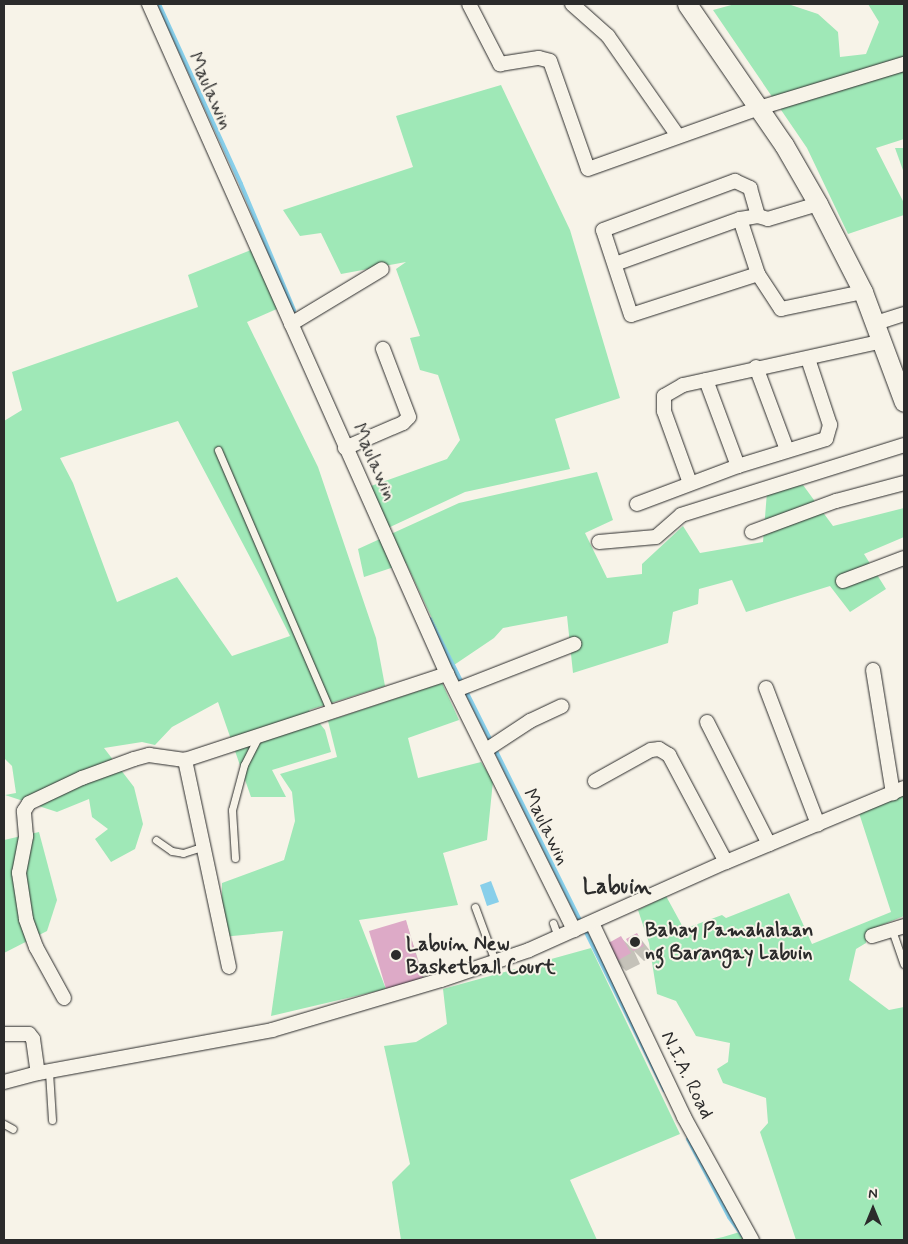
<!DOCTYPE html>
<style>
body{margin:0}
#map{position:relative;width:908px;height:1244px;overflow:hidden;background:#f7f3e8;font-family:Mynerve,sans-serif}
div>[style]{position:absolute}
.green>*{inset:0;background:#9fe8b7}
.water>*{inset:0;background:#88cfea}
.shadow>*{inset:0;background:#0003}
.stream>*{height:4px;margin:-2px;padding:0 2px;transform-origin:2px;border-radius:2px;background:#88cfea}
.building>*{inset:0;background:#ddaac7}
.roads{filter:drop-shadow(0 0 1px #2b2b2b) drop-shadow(0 0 1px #2b2b2b)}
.lane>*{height:7px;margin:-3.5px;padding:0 3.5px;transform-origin:3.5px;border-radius:3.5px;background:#f7f3e8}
.street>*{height:14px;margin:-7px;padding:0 7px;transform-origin:7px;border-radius:7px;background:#f7f3e8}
.secondary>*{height:19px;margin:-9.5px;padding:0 9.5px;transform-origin:9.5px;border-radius:9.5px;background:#f7f3e8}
.dots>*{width:14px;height:14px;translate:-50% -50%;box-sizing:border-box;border:2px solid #f7f3e8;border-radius:50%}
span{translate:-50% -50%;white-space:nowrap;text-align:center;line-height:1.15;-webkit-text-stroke:4px #f7f3e8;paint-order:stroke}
.street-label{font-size:20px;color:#2b2b2b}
.poi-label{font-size:20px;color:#2b2b2b;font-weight:700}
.left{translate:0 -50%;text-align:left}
.quarter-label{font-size:22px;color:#2b2b2b;font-weight:700}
.frame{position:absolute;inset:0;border:5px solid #2b2b2b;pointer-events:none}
.north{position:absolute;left:848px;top:1184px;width:50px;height:50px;-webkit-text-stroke:4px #f7f3e8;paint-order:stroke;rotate:0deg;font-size:14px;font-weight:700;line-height:20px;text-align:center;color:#2b2b2b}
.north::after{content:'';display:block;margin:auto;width:18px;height:22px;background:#2b2b2b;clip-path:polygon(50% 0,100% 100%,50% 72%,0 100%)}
</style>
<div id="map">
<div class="green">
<div style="clip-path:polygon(735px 4px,788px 4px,818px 14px,838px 32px,840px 57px,866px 54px,879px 22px,868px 4px,904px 4px,904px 139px,876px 148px,904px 203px,904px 215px,848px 234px,807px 148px,713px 10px)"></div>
<div style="clip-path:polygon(501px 85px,570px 230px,620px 398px,555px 419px,570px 469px,465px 492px,388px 528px,371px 486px,447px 459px,460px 440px,438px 375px,420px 370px,410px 338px,420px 336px,396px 269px,406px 262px,341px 274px,321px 233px,300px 236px,283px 210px,413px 167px,396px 116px)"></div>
<div style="clip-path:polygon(895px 148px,904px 148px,904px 173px)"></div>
<div style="clip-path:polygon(evenodd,251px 250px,279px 308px,247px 322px,318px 467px,376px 638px,385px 686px,309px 710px,325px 730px,331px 752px,272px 770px,286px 797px,251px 797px,218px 702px,172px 727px,155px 745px,142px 742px,104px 748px,134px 787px,143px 824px,135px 849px,111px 862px,95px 839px,108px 829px,92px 817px,89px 799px,57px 812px,5px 795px,16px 793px,12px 766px,4px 758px,4px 421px,22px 410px,12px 372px,198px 307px,188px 275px,251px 250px,178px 421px,261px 578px,290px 636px,232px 656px,177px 577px,117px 602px,73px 483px,60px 458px,178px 421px)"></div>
<div style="clip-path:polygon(597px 472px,613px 520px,585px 533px,607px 578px,642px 574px,642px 564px,683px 526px,700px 553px,763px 542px,767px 492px,803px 485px,833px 526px,904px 508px,904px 537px,864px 554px,886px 589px,850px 612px,830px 586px,746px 612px,732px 580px,699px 589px,698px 604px,673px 612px,668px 643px,573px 673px,567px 616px,503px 628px,494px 638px,454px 665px,406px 563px,364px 577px,358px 549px,459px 503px)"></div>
<div style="clip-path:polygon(442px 683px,459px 720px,408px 738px,418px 778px,481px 762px,493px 781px,487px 840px,443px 853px,458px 905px,359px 920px,386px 989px,271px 1016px,283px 931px,222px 937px,222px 883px,284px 860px,295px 821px,292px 792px,280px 774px,337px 757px,328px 721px)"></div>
<div style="clip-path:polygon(904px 795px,904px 916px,867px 931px,866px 943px,856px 949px,849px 980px,889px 1010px,904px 1007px,904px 1240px,796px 1240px,760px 1132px,768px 1123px,766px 1098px,723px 1083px,717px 1069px,728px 1062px,730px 1043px,696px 1036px,676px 1001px,657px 994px,649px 943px,638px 910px,666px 896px,684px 929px,722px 915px,726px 918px,789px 893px,812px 944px,891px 912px,859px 813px)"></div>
<div style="clip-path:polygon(39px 832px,57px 900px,47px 931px,4px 953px,4px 840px)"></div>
<div style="clip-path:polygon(591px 948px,680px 1134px,570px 1180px,597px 1240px,401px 1240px,392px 1182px,410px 1164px,384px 1046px,416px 1042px,447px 1024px,443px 989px)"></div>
<div style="clip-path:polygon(743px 1231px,750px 1240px,709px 1240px,723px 1237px)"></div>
</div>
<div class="water">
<div style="clip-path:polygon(491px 881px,499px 902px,487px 906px,480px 885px)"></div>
</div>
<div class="shadow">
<div style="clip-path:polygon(406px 922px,425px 981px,387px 989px,371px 932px)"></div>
<div style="clip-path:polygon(637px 934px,654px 956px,644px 961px,634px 951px,640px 964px,626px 971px,616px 961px,621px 938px,632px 948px)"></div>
</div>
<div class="stream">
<div style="left:159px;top:4px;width:198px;rotate:65.5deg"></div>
<div style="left:241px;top:184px;width:137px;rotate:67.2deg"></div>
<div style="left:430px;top:619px;width:139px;rotate:63.4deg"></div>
<div style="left:495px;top:749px;width:381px;rotate:63.6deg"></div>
<div style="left:688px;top:1139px;width:88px;rotate:62.3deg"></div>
<div style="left:729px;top:1217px;width:22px;rotate:54deg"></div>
</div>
<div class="building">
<div style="clip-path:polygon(406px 920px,423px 979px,386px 989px,369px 931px)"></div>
<div style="clip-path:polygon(637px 933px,644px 946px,633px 951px,626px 939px)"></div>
<div style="clip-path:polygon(621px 936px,631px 953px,615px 962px,605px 945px)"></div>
</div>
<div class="roads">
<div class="lane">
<div style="left:218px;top:450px;width:286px;rotate:66.7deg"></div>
<div style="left:156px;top:840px;width:19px;rotate:35deg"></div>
<div style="left:172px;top:851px;width:11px;rotate:10deg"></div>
<div style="left:183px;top:853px;width:20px;rotate:-18deg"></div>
<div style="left:235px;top:858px;width:48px;rotate:-93.6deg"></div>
<div style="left:232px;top:810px;width:47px;rotate:-75.1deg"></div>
<div style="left:244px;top:765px;width:29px;rotate:-63deg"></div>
<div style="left:475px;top:907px;width:58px;rotate:69.7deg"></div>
<div style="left:553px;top:923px;width:15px;rotate:70deg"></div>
<div style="left:892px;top:930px;width:36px;rotate:71deg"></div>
<div style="left:49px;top:1072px;width:48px;rotate:86.4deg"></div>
<div style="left:4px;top:1124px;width:10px;rotate:29deg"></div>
</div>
<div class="street">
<div style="left:149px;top:4px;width:733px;rotate:66.02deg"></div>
<div style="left:447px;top:674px;width:286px;rotate:63.6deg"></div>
<div style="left:469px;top:4px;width:68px;rotate:62.7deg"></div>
<div style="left:500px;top:64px;width:39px;rotate:-9deg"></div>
<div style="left:539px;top:58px;width:11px;rotate:15deg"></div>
<div style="left:550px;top:61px;width:114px;rotate:70.6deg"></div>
<div style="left:588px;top:169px;width:182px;rotate:-19.6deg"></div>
<div style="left:759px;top:108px;width:152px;rotate:-16.9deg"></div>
<div style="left:572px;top:4px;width:48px;rotate:41.6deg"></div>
<div style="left:608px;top:36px;width:122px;rotate:55deg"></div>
<div style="left:740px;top:219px;width:58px;rotate:71.9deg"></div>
<div style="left:758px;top:274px;width:42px;rotate:56.7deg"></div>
<div style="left:781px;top:309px;width:84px;rotate:-11.7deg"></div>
<div style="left:615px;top:264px;width:133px;rotate:-19.8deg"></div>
<div style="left:740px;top:219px;width:18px;rotate:-9deg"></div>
<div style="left:758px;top:216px;width:10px;rotate:17deg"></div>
<div style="left:768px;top:219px;width:52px;rotate:-16.7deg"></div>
<div style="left:758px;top:274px;width:133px;rotate:162.1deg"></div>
<div style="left:631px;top:315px;width:89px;rotate:-108.2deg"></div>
<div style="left:603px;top:230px;width:141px;rotate:-20.4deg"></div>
<div style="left:735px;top:181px;width:17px;rotate:25deg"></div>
<div style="left:750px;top:188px;width:29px;rotate:74deg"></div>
<div style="left:876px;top:323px;width:29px;rotate:-18deg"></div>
<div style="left:291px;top:324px;width:106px;rotate:-31.1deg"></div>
<div style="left:756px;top:367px;width:89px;rotate:69.5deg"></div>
<div style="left:706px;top:380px;width:92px;rotate:69.6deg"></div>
<div style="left:345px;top:448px;width:63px;rotate:-23.3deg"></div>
<div style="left:403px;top:423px;width:8px;rotate:-45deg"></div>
<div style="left:409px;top:417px;width:73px;rotate:-110.9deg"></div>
<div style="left:690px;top:483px;width:77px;rotate:-109.9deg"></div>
<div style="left:664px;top:411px;width:15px;rotate:-90deg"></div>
<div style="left:664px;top:396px;width:22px;rotate:-30deg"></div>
<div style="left:683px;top:385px;width:205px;rotate:-12.4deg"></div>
<div style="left:637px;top:504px;width:108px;rotate:-20.6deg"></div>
<div style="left:738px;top:466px;width:92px;rotate:-17.1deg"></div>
<div style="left:826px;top:439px;width:15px;rotate:-74deg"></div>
<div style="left:830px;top:425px;width:70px;rotate:-108.4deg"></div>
<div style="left:752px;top:532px;width:90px;rotate:-20.3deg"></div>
<div style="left:836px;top:501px;width:70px;rotate:-14.8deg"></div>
<div style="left:599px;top:542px;width:57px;rotate:-5deg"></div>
<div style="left:656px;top:537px;width:33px;rotate:-41deg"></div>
<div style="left:681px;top:515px;width:234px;rotate:-17.4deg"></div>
<div style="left:843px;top:581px;width:65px;rotate:-20.7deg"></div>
<div style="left:873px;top:670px;width:125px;rotate:80.8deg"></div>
<div style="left:766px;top:688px;width:146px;rotate:69.1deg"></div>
<div style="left:456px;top:690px;width:127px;rotate:-21.3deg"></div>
<div style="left:707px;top:722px;width:137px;rotate:63.1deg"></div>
<div style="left:486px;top:750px;width:53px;rotate:-33.4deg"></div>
<div style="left:530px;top:721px;width:35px;rotate:-25deg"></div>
<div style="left:595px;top:781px;width:64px;rotate:-29deg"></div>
<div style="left:651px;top:750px;width:8px;rotate:-7deg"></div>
<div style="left:659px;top:749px;width:12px;rotate:31deg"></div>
<div style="left:669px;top:755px;width:121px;rotate:62deg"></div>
<div style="left:592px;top:923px;width:215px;rotate:64.6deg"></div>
<div style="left:684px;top:1117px;width:141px;rotate:61.1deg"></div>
<div style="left:872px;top:936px;width:34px;rotate:-17deg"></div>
<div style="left:229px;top:967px;width:212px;rotate:-102deg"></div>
<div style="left:185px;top:760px;width:276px;rotate:-18.2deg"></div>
<div style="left:64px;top:998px;width:58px;rotate:-118.8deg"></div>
<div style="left:36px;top:947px;width:30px;rotate:-110deg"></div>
<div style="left:26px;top:919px;width:47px;rotate:-98.7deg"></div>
<div style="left:19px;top:873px;width:38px;rotate:-79deg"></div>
<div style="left:26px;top:836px;width:25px;rotate:-95deg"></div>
<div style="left:24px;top:811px;width:9px;rotate:-58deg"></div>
<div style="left:29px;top:803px;width:59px;rotate:-25.3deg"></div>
<div style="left:82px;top:778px;width:55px;rotate:-20.1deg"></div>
<div style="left:134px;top:759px;width:16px;rotate:-15deg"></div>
<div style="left:149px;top:755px;width:36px;rotate:8deg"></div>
<div style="left:4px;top:1034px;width:25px"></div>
<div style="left:29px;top:1034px;width:6px;rotate:51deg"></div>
<div style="left:33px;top:1039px;width:34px;rotate:82deg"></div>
<div style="left:4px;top:1082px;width:35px;rotate:-15deg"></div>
<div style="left:38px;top:1073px;width:238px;rotate:-10.4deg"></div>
<div style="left:272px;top:1030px;width:176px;rotate:-16.5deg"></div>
<div style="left:441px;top:980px;width:93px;rotate:-18.8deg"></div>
<div style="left:529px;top:950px;width:216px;rotate:-24.1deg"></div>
<div style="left:726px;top:862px;width:193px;rotate:-22.6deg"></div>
</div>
<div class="secondary">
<div style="left:687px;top:4px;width:171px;rotate:55.5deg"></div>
<div style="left:784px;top:145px;width:68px;rotate:60deg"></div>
<div style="left:818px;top:204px;width:99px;rotate:62.9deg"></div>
<div style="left:863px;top:292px;width:117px;rotate:69.6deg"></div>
</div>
</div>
<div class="dots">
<div style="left:635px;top:942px;background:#2b2b2b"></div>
<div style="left:396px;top:955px;background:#2b2b2b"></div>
</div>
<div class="street-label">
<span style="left:210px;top:91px;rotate:66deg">Maulawin</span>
<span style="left:374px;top:462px;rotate:66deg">Maulawin</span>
<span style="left:546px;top:827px;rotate:64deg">Maulawin</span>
<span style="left:687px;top:1075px;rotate:64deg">N.I.A. Road</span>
</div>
<div class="poi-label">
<span class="left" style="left:645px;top:942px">Bahay Pamahalaan<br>ng Barangay Labuin</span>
<span class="left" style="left:406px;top:956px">Labuin New<br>Basketball Court</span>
</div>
<div class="quarter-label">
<span style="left:617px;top:888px">Labuin</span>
</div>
<div class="frame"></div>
<div class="north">N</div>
</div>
